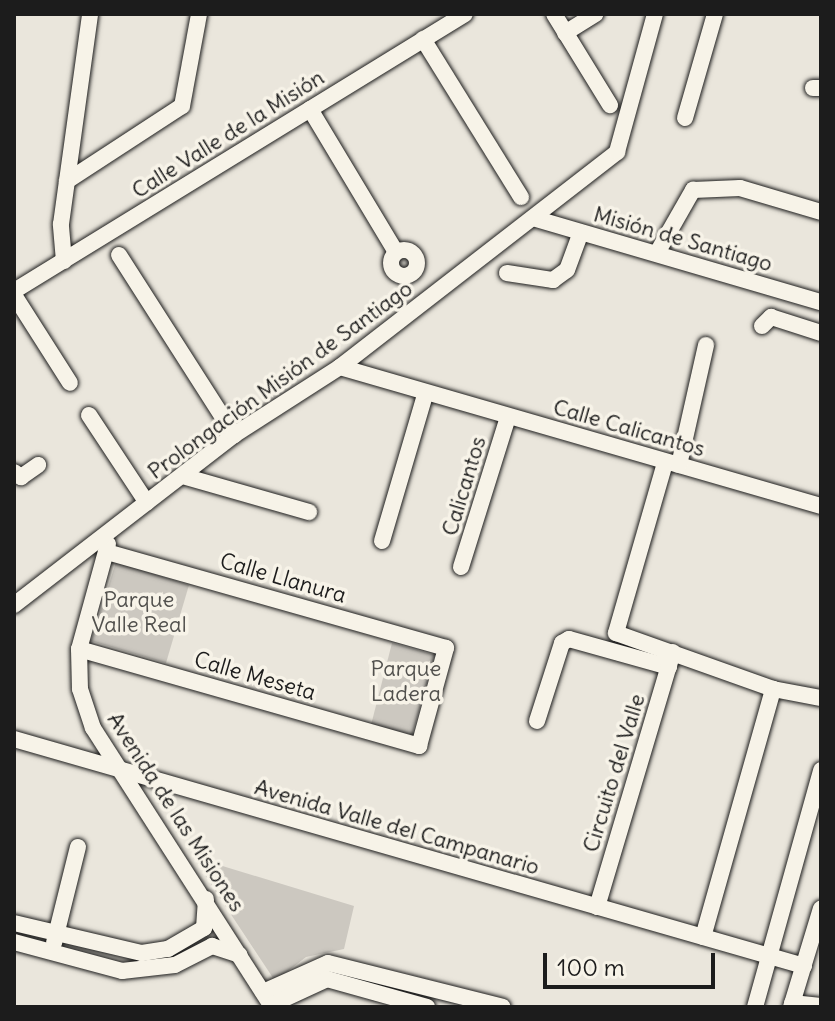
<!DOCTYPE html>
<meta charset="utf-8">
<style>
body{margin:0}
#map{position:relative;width:835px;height:1021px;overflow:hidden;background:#eae6dc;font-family:Delius,sans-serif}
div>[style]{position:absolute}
.green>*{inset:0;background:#ccc8c0}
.roads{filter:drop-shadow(0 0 2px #1c1c1c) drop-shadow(0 0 2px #1c1c1c)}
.minor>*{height:16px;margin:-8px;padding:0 8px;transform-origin:8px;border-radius:8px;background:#f7f3e8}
.minor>.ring{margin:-8px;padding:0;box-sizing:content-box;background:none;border:16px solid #f7f3e8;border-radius:50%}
span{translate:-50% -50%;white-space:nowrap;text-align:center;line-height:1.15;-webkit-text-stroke:7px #f7f3e8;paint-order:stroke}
.street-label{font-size:22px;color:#1c1c1c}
.park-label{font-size:22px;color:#51504d}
.frame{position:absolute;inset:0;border:16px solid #1c1c1c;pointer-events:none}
.scale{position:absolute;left:543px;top:953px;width:172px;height:36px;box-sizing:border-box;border:4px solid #1c1c1c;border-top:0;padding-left:10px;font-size:24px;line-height:28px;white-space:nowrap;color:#1c1c1c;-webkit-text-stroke:6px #f7f3e8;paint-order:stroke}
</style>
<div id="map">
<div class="green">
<div style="clip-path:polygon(116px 562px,189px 585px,166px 663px,91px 641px)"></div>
<div style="clip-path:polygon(392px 643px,435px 655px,412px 735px,371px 725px)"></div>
<div style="clip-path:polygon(193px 857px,354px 906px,344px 949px,306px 957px,275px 981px)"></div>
</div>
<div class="roads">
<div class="minor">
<div style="left:554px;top:14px;width:107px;rotate:58.4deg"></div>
<div style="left:565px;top:33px;width:36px;rotate:-32deg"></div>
<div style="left:423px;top:39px;width:186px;rotate:58.2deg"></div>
<div style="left:813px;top:88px;width:8px"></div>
<div style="left:310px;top:109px;width:167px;rotate:59deg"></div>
<div style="left:685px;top:118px;width:108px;rotate:-73.9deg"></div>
<div style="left:67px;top:181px;width:137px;rotate:-33.1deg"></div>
<div style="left:182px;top:106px;width:94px;rotate:-79.5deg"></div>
<div style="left:533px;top:218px;width:300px;rotate:16.3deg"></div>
<div class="ring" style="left:391px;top:250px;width:10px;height:10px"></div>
<div style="left:657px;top:253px;width:73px;rotate:-60.3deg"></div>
<div style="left:693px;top:190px;width:47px;rotate:-2.4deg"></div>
<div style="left:740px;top:188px;width:84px;rotate:16.5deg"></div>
<div style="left:119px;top:255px;width:214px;rotate:57.4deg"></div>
<div style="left:64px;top:261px;width:37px;rotate:-95deg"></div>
<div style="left:61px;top:224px;width:212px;rotate:-82.1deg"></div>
<div style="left:507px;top:273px;width:47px;rotate:8.7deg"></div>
<div style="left:553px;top:280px;width:17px;rotate:-36deg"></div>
<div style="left:567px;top:270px;width:40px;rotate:-69.8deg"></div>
<div style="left:14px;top:291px;width:529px;rotate:-31.56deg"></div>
<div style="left:14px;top:295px;width:104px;rotate:57.5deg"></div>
<div style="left:762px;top:326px;width:13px;rotate:-45deg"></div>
<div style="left:771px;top:317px;width:52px;rotate:17.7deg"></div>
<div style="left:340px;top:367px;width:501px;rotate:16.12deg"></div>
<div style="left:89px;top:415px;width:105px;rotate:56.6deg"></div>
<div style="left:665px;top:463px;width:177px;rotate:106.1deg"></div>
<div style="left:616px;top:633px;width:167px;rotate:19.6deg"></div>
<div style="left:773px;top:689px;width:49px;rotate:10.6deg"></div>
<div style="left:679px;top:465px;width:123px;rotate:-77.3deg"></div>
<div style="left:14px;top:472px;width:9px;rotate:36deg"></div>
<div style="left:21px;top:477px;width:21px;rotate:-35deg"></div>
<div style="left:186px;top:477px;width:128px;rotate:15.9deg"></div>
<div style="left:382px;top:541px;width:152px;rotate:-73.6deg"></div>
<div style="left:108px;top:544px;width:109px;rotate:105.4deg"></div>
<div style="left:79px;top:649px;width:40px;rotate:88.6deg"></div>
<div style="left:80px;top:689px;width:41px;rotate:71.6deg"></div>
<div style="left:93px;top:728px;width:331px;rotate:57.3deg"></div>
<div style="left:461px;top:567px;width:157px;rotate:-72.6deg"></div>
<div style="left:14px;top:605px;width:278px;rotate:-37.7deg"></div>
<div style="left:234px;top:435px;width:126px;rotate:-32.7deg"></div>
<div style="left:340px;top:367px;width:351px;rotate:-37.8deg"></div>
<div style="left:617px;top:152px;width:143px;rotate:-74.6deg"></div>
<div style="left:79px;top:649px;width:354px;rotate:15.9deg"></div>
<div style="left:419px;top:746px;width:102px;rotate:-74.6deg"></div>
<div style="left:446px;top:648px;width:352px;rotate:-164.2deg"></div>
<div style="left:537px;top:721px;width:82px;rotate:-72.2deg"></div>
<div style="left:562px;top:643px;width:8px;rotate:-30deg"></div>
<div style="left:569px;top:639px;width:104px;rotate:15.6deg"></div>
<div style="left:14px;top:739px;width:822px;rotate:16.03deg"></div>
<div style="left:597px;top:907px;width:266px;rotate:-73.4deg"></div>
<div style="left:14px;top:923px;width:131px;rotate:13.2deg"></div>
<div style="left:142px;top:953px;width:26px;rotate:-9deg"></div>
<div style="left:168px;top:949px;width:42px;rotate:-30.3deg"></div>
<div style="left:204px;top:928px;width:29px;rotate:-86deg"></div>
<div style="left:703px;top:937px;width:258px;rotate:-74.2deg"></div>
<div style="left:14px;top:942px;width:112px;rotate:15deg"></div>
<div style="left:122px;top:971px;width:53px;rotate:-6.5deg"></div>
<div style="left:175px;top:965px;width:42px;rotate:-27.2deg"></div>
<div style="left:212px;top:946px;width:29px;rotate:18deg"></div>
<div style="left:54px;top:943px;width:99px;rotate:-76deg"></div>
<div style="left:263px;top:992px;width:71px;rotate:-24deg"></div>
<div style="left:328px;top:963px;width:180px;rotate:14.1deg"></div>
<div style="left:792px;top:1003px;width:29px;rotate:6deg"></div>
<div style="left:271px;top:1005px;width:62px;rotate:-24.9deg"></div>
<div style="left:327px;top:979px;width:104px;rotate:15.6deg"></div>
<div style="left:755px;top:1007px;width:246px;rotate:-74.4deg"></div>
<div style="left:791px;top:1007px;width:103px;rotate:-73.1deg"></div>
</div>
</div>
<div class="street-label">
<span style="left:228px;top:134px;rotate:-32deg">Calle Valle de la Misión</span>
<span style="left:683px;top:239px;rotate:16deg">Misión de Santiago</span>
<span style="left:280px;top:380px;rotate:-36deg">Prolongación Misión de Santiago</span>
<span style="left:629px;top:428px;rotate:16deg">Calle Calicantos</span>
<span style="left:464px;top:486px;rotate:-73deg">Calicantos</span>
<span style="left:283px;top:578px;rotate:16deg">Calle Llanura</span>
<span style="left:255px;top:676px;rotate:16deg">Calle Meseta</span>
<span style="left:614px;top:773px;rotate:-73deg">Circuito del Valle</span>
<span style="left:176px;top:812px;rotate:57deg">Avenida de las Misiones</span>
<span style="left:397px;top:827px;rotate:16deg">Avenida Valle del Campanario</span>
</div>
<div class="park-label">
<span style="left:139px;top:612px">Parque<br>Valle Real</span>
<span style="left:406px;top:681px">Parque<br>Ladera</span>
</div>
<div class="frame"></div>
<div class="scale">100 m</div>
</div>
